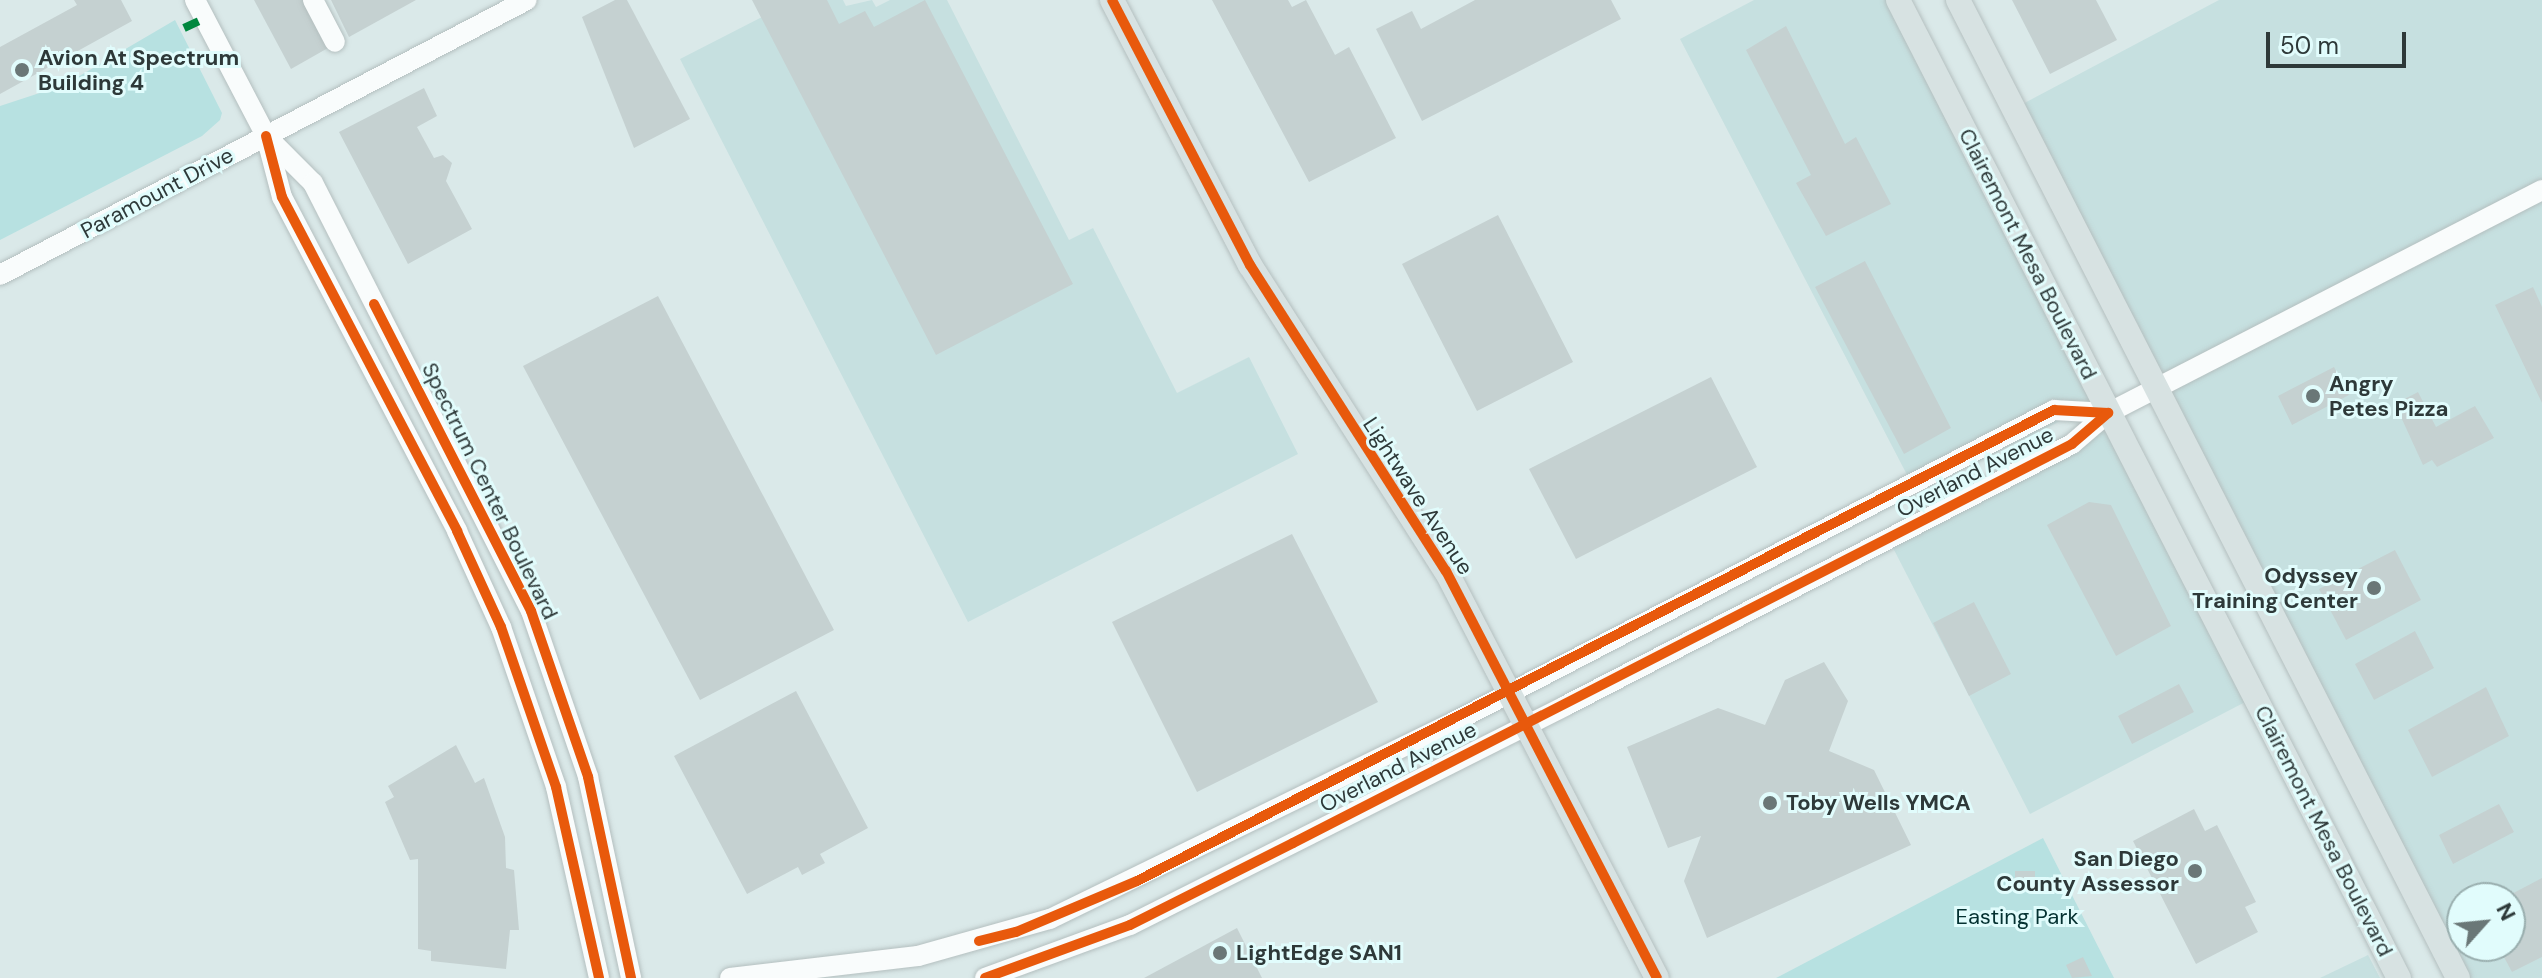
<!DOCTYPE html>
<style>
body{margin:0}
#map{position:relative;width:2542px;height:978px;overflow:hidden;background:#dae9e9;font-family:"DM Sans",sans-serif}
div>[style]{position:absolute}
.built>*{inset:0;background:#c6e0e0}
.green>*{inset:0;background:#b7e1e1}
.building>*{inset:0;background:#c5d1d1}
.roads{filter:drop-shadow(0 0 2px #b4bfbf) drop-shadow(0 0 2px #b4bfbf)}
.minor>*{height:20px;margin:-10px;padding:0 10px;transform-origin:10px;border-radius:10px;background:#f9fcfc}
.major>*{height:24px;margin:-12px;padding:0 12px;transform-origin:12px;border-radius:12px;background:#d7e2e2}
.quiet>*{height:8px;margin-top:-4px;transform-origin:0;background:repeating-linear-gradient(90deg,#00873e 0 16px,transparent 0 24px)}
.cycleway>*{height:10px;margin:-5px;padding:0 5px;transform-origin:5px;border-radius:5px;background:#e8590c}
.dots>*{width:22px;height:22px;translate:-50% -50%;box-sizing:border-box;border:4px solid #e1fcfc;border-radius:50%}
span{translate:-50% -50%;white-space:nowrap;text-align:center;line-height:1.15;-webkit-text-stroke:6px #e1fcfc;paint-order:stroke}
.poi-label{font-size:22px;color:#2e3939;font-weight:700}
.left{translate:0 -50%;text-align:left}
.right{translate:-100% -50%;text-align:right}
.street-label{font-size:22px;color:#2e3939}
.park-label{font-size:22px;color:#043131}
.north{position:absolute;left:2446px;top:882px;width:80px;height:80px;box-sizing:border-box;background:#e1fcfc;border:2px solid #99aeae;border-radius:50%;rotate:63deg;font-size:22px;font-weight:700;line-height:32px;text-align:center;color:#2e3939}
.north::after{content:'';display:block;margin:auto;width:28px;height:36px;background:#6a7777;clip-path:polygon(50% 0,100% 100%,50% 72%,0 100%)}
.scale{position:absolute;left:2266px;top:32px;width:140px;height:36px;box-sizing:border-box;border:4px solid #2e3939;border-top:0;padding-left:10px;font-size:24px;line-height:28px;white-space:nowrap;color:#2e3939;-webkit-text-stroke:6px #e1fcfc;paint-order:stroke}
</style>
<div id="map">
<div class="built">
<div style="clip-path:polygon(753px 0,843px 0,846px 6px,872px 0,876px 7px,890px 0,947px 0,1069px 240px,1093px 228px,1177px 393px,1249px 357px,1298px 454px,968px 622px,680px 59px,762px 17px)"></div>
<div style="clip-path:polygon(1754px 0,1892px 0,2097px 403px,1916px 492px,1680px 39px)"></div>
<div style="clip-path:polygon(evenodd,2219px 0,2542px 0,2542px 978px,2465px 978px,2019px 106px,2219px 0,2462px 898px,2510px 898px,2510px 946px,2462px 946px,2462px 898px)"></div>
<div style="clip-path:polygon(2109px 427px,2251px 699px,2030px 814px,1891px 544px)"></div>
<div style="clip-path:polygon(2368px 955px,2380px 978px,2320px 978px)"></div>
</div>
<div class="green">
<div style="clip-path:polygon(175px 20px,222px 113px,220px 120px,202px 136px,0 240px,0 106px,64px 85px)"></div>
<div style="clip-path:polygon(2043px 838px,2114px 978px,1776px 978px)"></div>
</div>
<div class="building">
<div style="clip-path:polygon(74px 0,121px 0,132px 21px,0 94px,0 47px,77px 5px)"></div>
<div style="clip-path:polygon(254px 0,303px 0,328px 48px,291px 69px)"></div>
<div style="clip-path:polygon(331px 0,416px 0,349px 37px)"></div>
<div style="clip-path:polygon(615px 0,627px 0,690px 119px,634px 148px,582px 17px)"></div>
<div style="clip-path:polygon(752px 0,827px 0,839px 24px,865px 11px,874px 27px,925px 0,1073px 284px,936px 355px)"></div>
<div style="clip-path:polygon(1212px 0,1288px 0,1292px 7px,1306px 0,1335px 55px,1349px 47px,1396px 138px,1309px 182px)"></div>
<div style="clip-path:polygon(1475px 0,1611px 0,1621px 19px,1422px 121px,1376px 29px,1412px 11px,1421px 29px)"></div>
<div style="clip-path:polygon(2012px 0,2096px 0,2117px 40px,2050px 74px)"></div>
<div style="clip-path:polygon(1786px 26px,1845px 144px,1856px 137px,1891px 204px,1826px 236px,1796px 183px,1811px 175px,1746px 50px)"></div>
<div style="clip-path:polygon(424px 88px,437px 116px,417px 127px,434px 158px,443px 155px,452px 163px,446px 181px,472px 229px,408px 264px,339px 132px)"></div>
<div style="clip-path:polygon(1498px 215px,1573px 362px,1477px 411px,1402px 264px)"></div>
<div style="clip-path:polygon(1865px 261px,1951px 428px,1904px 454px,1815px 287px)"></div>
<div style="clip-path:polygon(2533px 287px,2542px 307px,2542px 403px,2495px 305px)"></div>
<div style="clip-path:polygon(658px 296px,834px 630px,700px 700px,523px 366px)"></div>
<div style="clip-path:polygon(2334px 367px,2349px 395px,2292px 425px,2278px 396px)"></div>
<div style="clip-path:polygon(1711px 377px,1757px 467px,1576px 559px,1529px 469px)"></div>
<div style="clip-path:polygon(2418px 392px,2436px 427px,2475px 406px,2494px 438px,2437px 467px,2432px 460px,2423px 465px,2395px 404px)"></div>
<div style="clip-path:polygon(2089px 502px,2111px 505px,2171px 626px,2116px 656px,2047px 525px)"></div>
<div style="clip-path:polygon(1292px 534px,1378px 702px,1197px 792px,1112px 622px)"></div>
<div style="clip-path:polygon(2395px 550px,2421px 600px,2346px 640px,2319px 589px)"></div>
<div style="clip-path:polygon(1974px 602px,2011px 674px,1969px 696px,1933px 623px)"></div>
<div style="clip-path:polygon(2415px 631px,2434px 668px,2374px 700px,2355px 664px)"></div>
<div style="clip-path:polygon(1824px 662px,1848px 701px,1829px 751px,1874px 770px,1911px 845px,1707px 938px,1684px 881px,1701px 836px,1668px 848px,1627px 747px,1718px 708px,1765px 725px,1785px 680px)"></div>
<div style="clip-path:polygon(2179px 684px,2194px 712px,2132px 744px,2118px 716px)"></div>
<div style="clip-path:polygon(2486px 687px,2509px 736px,2432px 777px,2408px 730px)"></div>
<div style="clip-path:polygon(796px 691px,868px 828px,820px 854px,825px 863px,802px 875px,798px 867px,747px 894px,674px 756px)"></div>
<div style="clip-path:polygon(456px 745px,475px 783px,484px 778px,505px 837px,506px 868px,514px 870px,519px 930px,510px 930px,506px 969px,431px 961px,431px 951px,418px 949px,418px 859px,410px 860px,385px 802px,394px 797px,388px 786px)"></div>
<div style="clip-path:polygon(2499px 804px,2514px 832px,2453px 864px,2439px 835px)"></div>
<div style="clip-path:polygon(2194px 809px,2205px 831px,2217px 825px,2256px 902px,2245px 907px,2258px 932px,2196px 964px,2133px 841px)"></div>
<div style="clip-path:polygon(2015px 871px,2035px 871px,2035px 887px,2015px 887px)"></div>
<div style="clip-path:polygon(2542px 878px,2542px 957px,2512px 972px,2498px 946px,2510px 946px,2510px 898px,2504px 898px)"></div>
<div style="clip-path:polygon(1237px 928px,1262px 978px,1144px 978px)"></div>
<div style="clip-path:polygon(2083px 957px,2092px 976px,2072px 978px,2066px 965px)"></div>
</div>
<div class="roads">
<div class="minor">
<div style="left:195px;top:0;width:153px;rotate:62.4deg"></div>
<div style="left:266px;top:136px;width:63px;rotate:75.3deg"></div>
<div style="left:282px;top:197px;width:377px;rotate:62.3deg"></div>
<div style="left:457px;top:531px;width:106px;rotate:65.4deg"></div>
<div style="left:501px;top:627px;width:169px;rotate:71deg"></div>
<div style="left:556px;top:787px;width:196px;rotate:77.3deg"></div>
<div style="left:313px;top:0;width:47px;rotate:62.4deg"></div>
<div style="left:266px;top:136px;width:66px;rotate:45deg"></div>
<div style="left:313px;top:183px;width:480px;rotate:63deg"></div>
<div style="left:531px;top:611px;width:176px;rotate:71deg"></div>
<div style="left:588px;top:777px;width:206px;rotate:77.9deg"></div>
<div style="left:0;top:275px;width:594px;rotate:-27.56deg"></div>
<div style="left:730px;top:978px;width:189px;rotate:-6.7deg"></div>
<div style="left:918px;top:956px;width:137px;rotate:-15.7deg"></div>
<div style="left:1050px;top:919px;width:445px;rotate:-26deg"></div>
<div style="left:1450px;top:724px;width:681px;rotate:-27.47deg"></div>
<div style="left:2054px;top:410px;width:54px;rotate:3.2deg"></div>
<div style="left:985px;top:978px;width:154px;rotate:-20.1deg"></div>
<div style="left:1130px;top:925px;width:487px;rotate:-26.7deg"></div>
<div style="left:1565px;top:706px;width:571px;rotate:-27.33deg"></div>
<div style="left:2072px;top:444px;width:48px;rotate:-40.7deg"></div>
<div style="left:2108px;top:413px;width:488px;rotate:-27.2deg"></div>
</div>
<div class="major">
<div style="left:1112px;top:0;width:299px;rotate:62.5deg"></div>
<div style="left:1250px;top:265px;width:363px;rotate:57.4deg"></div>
<div style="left:1446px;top:571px;width:458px;rotate:62.6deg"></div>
<div style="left:1898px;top:0;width:1099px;rotate:62.88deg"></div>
<div style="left:1958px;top:0;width:1098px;rotate:62.92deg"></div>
</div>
</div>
<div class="quiet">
<div style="left:184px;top:28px;width:23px;rotate:-25deg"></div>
</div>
<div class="cycleway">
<div style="left:1112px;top:0;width:299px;rotate:62.5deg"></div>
<div style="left:1250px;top:265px;width:363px;rotate:57.4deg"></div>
<div style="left:1446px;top:571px;width:458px;rotate:62.6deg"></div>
<div style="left:266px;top:136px;width:63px;rotate:75.3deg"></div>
<div style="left:282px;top:197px;width:377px;rotate:62.3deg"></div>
<div style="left:457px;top:531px;width:106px;rotate:65.4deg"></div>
<div style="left:501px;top:627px;width:169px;rotate:71deg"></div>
<div style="left:556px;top:787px;width:196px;rotate:77.3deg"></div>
<div style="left:374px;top:304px;width:345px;rotate:62.9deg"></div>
<div style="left:531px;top:611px;width:176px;rotate:71deg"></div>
<div style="left:588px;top:777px;width:206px;rotate:77.9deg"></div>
<div style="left:979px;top:941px;width:38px;rotate:-14deg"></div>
<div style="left:1016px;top:932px;width:131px;rotate:-22.9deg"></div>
<div style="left:1137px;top:881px;width:1031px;rotate:-27.19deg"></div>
<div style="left:2054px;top:410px;width:54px;rotate:3.2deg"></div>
<div style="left:985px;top:978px;width:154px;rotate:-20.1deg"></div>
<div style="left:1130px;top:925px;width:182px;rotate:-26.7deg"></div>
<div style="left:1293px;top:843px;width:875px;rotate:-27.12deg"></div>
<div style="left:2072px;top:444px;width:48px;rotate:-40.7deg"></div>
</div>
<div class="dots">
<div style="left:22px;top:70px;background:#6a7777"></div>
<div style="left:2313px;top:396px;background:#6a7777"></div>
<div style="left:2374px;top:588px;background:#6a7777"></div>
<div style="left:1770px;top:803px;background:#6a7777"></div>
<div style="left:2195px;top:871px;background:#6a7777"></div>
<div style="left:1220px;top:953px;background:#6a7777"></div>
</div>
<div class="poi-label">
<span class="left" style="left:38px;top:70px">Avion At Spectrum<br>Building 4</span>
<span class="left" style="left:2329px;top:396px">Angry<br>Petes Pizza</span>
<span class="right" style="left:2358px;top:588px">Odyssey<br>Training Center</span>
<span class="left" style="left:1786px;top:803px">Toby Wells YMCA</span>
<span class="right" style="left:2179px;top:871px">San Diego<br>County Assessor</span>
<span class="left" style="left:1236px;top:953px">LightEdge SAN1</span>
</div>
<div class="street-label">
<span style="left:157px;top:193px;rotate:-28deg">Paramount Drive</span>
<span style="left:2028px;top:254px;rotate:63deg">Clairemont Mesa Boulevard</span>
<span style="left:1975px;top:472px;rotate:-27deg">Overland Avenue</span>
<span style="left:490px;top:491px;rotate:64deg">Spectrum Center Boulevard</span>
<span style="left:1418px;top:496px;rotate:57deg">Lightwave Avenue</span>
<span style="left:1398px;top:767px;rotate:-27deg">Overland Avenue</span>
<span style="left:2324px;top:831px;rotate:63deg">Clairemont Mesa Boulevard</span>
</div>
<div class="park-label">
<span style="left:2017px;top:917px">Easting Park</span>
</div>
<div class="north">N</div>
<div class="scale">50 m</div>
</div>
